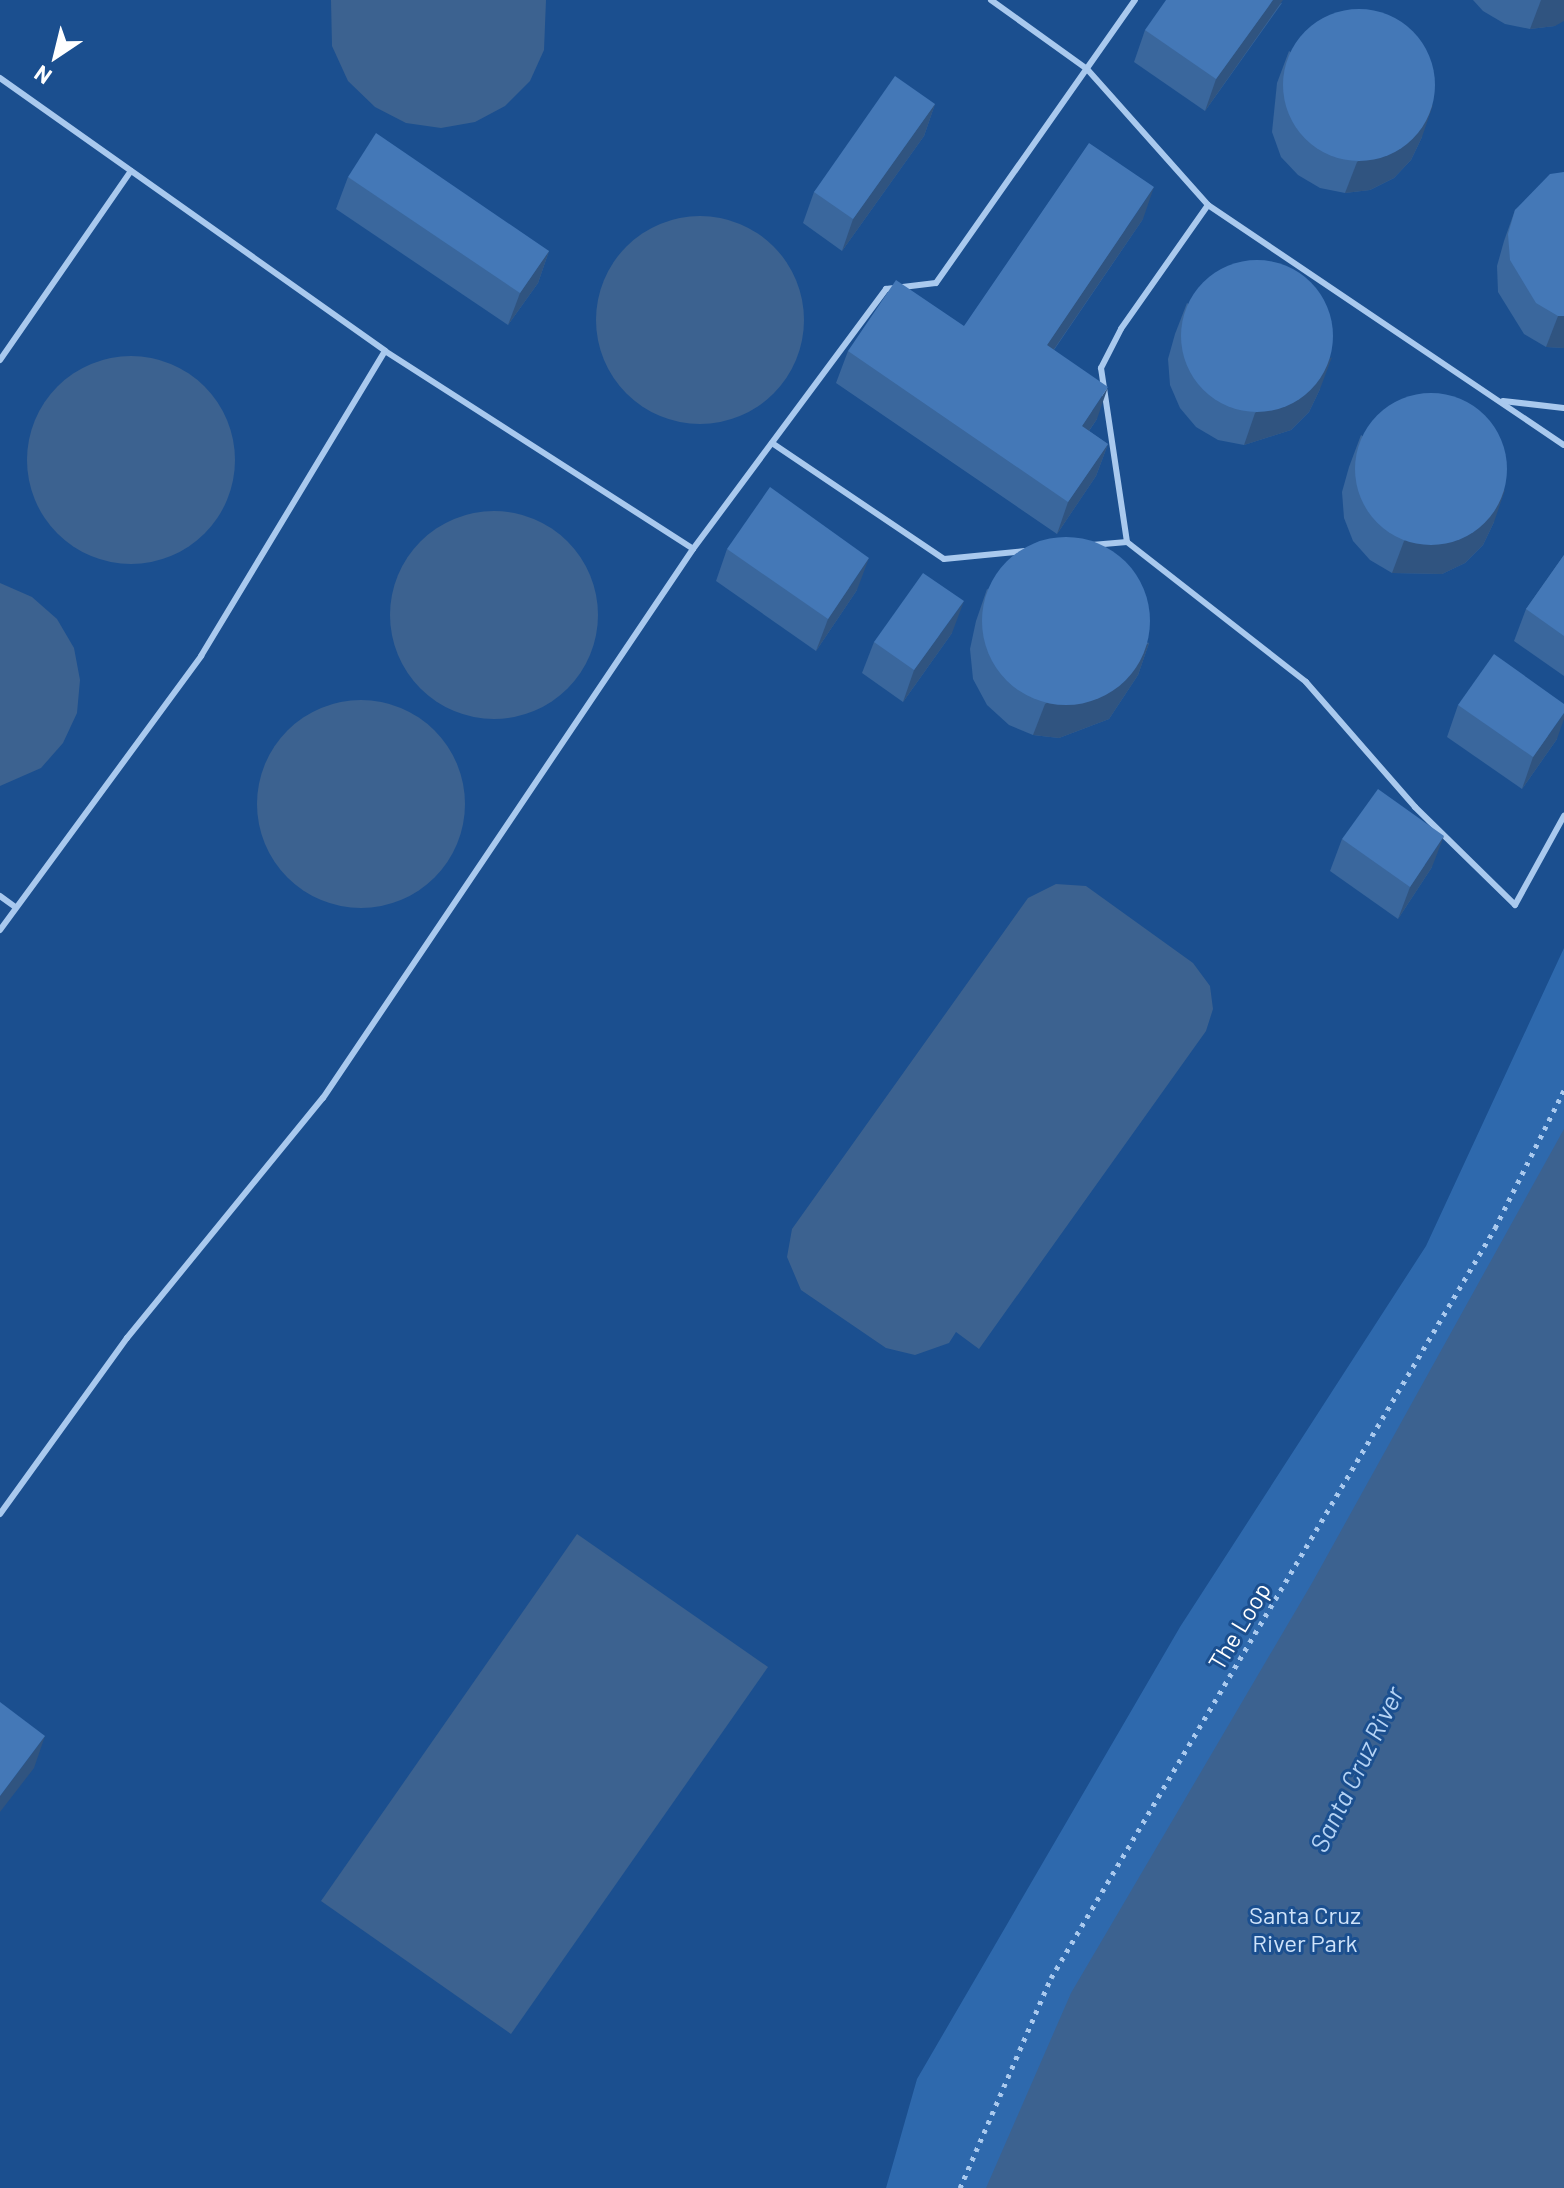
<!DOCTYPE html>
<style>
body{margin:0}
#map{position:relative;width:1564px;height:2188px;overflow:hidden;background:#1b4f8f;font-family:Barlow,sans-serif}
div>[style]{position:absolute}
.green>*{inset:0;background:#2e69ad}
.water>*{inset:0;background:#3c6290}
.round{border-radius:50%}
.path>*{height:5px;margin-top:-2.5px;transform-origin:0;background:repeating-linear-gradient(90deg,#a9c9ee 0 4px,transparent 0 10px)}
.lane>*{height:6px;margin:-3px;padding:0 3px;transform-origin:3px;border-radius:3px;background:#a9c9ee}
.wall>*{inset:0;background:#3a679d}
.shaded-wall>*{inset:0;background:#305480}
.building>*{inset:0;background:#4478b7}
span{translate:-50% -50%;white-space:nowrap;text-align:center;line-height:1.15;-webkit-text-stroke:6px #1b4f8f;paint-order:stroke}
.street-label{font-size:24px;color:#fff}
.park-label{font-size:24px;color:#cfe3fa}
.water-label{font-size:26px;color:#b5d3f5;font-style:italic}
.north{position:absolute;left:16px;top:16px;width:80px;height:80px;-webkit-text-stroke:6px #1b4f8f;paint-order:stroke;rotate:215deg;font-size:22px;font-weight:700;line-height:32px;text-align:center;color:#fff}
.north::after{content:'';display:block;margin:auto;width:28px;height:36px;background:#fff;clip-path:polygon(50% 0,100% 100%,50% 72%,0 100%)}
</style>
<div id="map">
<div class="green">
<div style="clip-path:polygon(1564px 948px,1564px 2188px,886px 2188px,917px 2079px,1180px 1627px,1426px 1246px)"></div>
</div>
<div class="water">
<div style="clip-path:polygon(331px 0,546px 0,544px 50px,530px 81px,505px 106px,475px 122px,441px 128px,406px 123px,375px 107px,348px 81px,332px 46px)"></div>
<div class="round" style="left:596px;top:216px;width:208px;height:208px"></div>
<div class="round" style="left:27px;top:356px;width:208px;height:208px"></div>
<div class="round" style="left:390px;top:511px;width:208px;height:208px"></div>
<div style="clip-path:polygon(0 583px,32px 597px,57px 619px,74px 648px,80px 680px,77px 713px,63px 743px,41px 768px,0 786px)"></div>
<div class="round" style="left:257px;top:700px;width:208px;height:208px"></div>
<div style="clip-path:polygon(1056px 884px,1086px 886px,1193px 963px,1210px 986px,1213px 1009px,1206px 1031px,979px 1349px,956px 1332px,949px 1343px,915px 1355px,886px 1348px,801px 1290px,787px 1257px,792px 1229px,1028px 898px)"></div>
<div style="clip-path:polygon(1564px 1129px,1564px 2188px,986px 2188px,1071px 1993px,1312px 1583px)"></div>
<div style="clip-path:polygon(577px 1534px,768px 1667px,511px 2034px,321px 1901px)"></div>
</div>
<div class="path">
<div style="left:960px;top:2188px;width:229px;rotate:-66.6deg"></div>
<div style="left:1051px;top:1978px;width:872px;rotate:-59.37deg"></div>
<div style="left:1495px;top:1228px;width:154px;rotate:-63.4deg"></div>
</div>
<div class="lane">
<div style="left:991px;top:0;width:118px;rotate:35.7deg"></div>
<div style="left:1087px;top:69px;width:182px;rotate:48.3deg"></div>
<div style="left:1208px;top:205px;width:429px;rotate:34deg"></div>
<div style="left:0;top:78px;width:472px;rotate:35.3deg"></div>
<div style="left:385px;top:351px;width:366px;rotate:32.7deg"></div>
<div style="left:693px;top:549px;width:324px;rotate:-53.4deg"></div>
<div style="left:886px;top:289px;width:50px;rotate:-6.8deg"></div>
<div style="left:936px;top:283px;width:346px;rotate:-54.9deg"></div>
<div style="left:1208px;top:205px;width:151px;rotate:125.1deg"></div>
<div style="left:1121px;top:329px;width:44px;rotate:117.1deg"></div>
<div style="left:1101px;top:368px;width:176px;rotate:81.5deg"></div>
<div style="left:1127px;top:542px;width:227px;rotate:38deg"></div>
<div style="left:1306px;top:682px;width:166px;rotate:48.9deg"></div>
<div style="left:1415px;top:807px;width:140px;rotate:44.4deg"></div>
<div style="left:1515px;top:905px;width:102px;rotate:-61.2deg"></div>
<div style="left:0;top:360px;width:230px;rotate:-55.3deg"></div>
<div style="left:1503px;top:401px;width:61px;rotate:6.5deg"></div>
<div style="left:772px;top:443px;width:207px;rotate:34deg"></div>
<div style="left:944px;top:559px;width:81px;rotate:-5.6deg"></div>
<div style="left:1092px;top:545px;width:35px;rotate:-5deg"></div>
<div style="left:0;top:896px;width:19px;rotate:36deg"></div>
<div style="left:0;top:930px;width:340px;rotate:-53.7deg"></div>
<div style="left:201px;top:656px;width:356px;rotate:-58.9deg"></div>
<div style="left:0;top:1514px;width:217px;rotate:-54.2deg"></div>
<div style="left:127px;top:1338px;width:310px;rotate:-50.8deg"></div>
<div style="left:323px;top:1098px;width:662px;rotate:-56.02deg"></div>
</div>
<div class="wall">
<div style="clip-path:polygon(1473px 0,1564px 0,1555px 26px,1530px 29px,1505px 24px,1483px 11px)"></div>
<div style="clip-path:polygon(1282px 3px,1205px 111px,1134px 62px,1145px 30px)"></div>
<div style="clip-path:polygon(1289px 51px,1422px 137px,1411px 160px,1394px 178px,1370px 190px,1345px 193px,1320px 188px,1298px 175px,1281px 157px,1272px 132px,1277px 83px)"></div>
<div style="clip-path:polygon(935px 104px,924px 136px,842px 251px,803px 223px,814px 192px)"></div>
<div style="clip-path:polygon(1564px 172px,1564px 348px,1546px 347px,1524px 334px,1498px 292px,1497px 266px,1504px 241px,1515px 210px)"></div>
<div style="clip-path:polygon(348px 177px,549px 251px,538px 283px,508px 325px,336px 209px)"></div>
<div style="clip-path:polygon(1143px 219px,1054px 350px,1097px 419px,1089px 431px,1108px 444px,1096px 476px,1057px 534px,836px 383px,848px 351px,964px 326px)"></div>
<div style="clip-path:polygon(1187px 303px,1320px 389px,1309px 412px,1291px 430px,1244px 445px,1218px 440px,1196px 427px,1180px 408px,1170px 385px,1168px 359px,1175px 334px)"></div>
<div style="clip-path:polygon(1361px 435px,1494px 522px,1483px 545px,1465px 563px,1442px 574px,1392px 573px,1370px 560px,1353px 541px,1344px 518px,1342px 492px,1349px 467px)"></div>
<div style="clip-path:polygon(727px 549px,857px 590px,816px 651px,716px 581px)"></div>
<div style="clip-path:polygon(1564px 555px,1564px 676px,1514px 641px,1526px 609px)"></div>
<div style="clip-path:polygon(987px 589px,1149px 643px,1138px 675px,1109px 719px,1059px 738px,1033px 735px,1009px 725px,987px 705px,973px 679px,970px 649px,976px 621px)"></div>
<div style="clip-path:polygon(952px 633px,903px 702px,862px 673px,874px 642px)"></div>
<div style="clip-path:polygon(1458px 705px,1557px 739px,1522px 789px,1447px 737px)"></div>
<div style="clip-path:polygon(1342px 839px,1432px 867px,1398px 919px,1330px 871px)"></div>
</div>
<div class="shaded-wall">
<div style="clip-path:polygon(1273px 0,1283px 0,1205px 111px,1216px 79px)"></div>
<div style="clip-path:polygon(1541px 0,1564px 0,1564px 21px,1555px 26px,1530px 29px)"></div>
<div style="clip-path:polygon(935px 104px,924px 136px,842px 251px,853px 219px)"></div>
<div style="clip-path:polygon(1433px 105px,1422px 137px,1411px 160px,1394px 178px,1370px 190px,1345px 193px,1357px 162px)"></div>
<div style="clip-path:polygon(1154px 187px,1143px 219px,1035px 377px,1047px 345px)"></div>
<div style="clip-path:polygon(549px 251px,538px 283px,508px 325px,520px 293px)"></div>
<div style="clip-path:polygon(1558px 316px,1564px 316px,1564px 348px,1546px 347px)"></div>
<div style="clip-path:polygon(1332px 357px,1320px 389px,1309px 412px,1291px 430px,1244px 445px,1255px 413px)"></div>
<div style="clip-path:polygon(1108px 387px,1097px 419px,1070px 458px,1082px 426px)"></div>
<div style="clip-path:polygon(1108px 444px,1096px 476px,1057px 534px,1068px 502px)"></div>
<div style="clip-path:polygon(1505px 490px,1494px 522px,1483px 545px,1465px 563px,1442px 574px,1392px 573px,1404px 541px)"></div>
<div style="clip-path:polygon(869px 558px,857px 590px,816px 651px,828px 619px)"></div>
<div style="clip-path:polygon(964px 601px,952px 633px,903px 702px,914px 670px)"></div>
<div style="clip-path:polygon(1149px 643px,1138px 675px,1109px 719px,1059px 738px,1033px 735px,1045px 704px)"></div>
<div style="clip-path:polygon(1564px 713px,1564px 719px,1557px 739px,1522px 789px,1533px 757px)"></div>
<div style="clip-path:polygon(1444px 836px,1432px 867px,1398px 919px,1410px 887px)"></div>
<div style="clip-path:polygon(45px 1736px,34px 1768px,0 1812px,0 1796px)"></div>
</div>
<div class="building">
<div style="clip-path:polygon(1166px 0,1273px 0,1216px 79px,1145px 30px)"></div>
<div class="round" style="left:1283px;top:9px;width:152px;height:152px"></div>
<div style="clip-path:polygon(895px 76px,935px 104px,853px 219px,814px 192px)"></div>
<div style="clip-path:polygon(376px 133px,549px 251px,520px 293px,348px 177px)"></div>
<div style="clip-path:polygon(1089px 143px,1154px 187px,1047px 345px,1108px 387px,1082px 426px,1108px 444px,1068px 502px,848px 351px,896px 280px,964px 326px)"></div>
<div style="clip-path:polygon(1564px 172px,1564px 316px,1558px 316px,1536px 303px,1510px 260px,1508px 234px,1515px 210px,1550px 174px)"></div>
<div class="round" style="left:1181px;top:260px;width:152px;height:152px"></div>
<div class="round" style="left:1355px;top:393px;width:152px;height:152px"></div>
<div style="clip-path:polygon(770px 487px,869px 558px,828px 619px,727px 549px)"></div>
<div class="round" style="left:982px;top:537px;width:168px;height:168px"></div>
<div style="clip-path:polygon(1564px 555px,1564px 636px,1526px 609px)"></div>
<div style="clip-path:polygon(923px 573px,964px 601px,914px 670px,874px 642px)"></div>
<div style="clip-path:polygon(1494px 654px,1564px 704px,1564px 713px,1533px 757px,1458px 705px)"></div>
<div style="clip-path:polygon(1378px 789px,1444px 836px,1410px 887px,1342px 839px)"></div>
<div style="clip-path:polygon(0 1702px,45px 1736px,0 1796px)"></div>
</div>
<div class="street-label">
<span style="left:1239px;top:1626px;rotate:-59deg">The Loop</span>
</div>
<div class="park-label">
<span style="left:1305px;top:1929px">Santa Cruz<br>River Park</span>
</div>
<div class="water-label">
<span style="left:1356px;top:1769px;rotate:-64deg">Santa Cruz River</span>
</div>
<div class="north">N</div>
</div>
